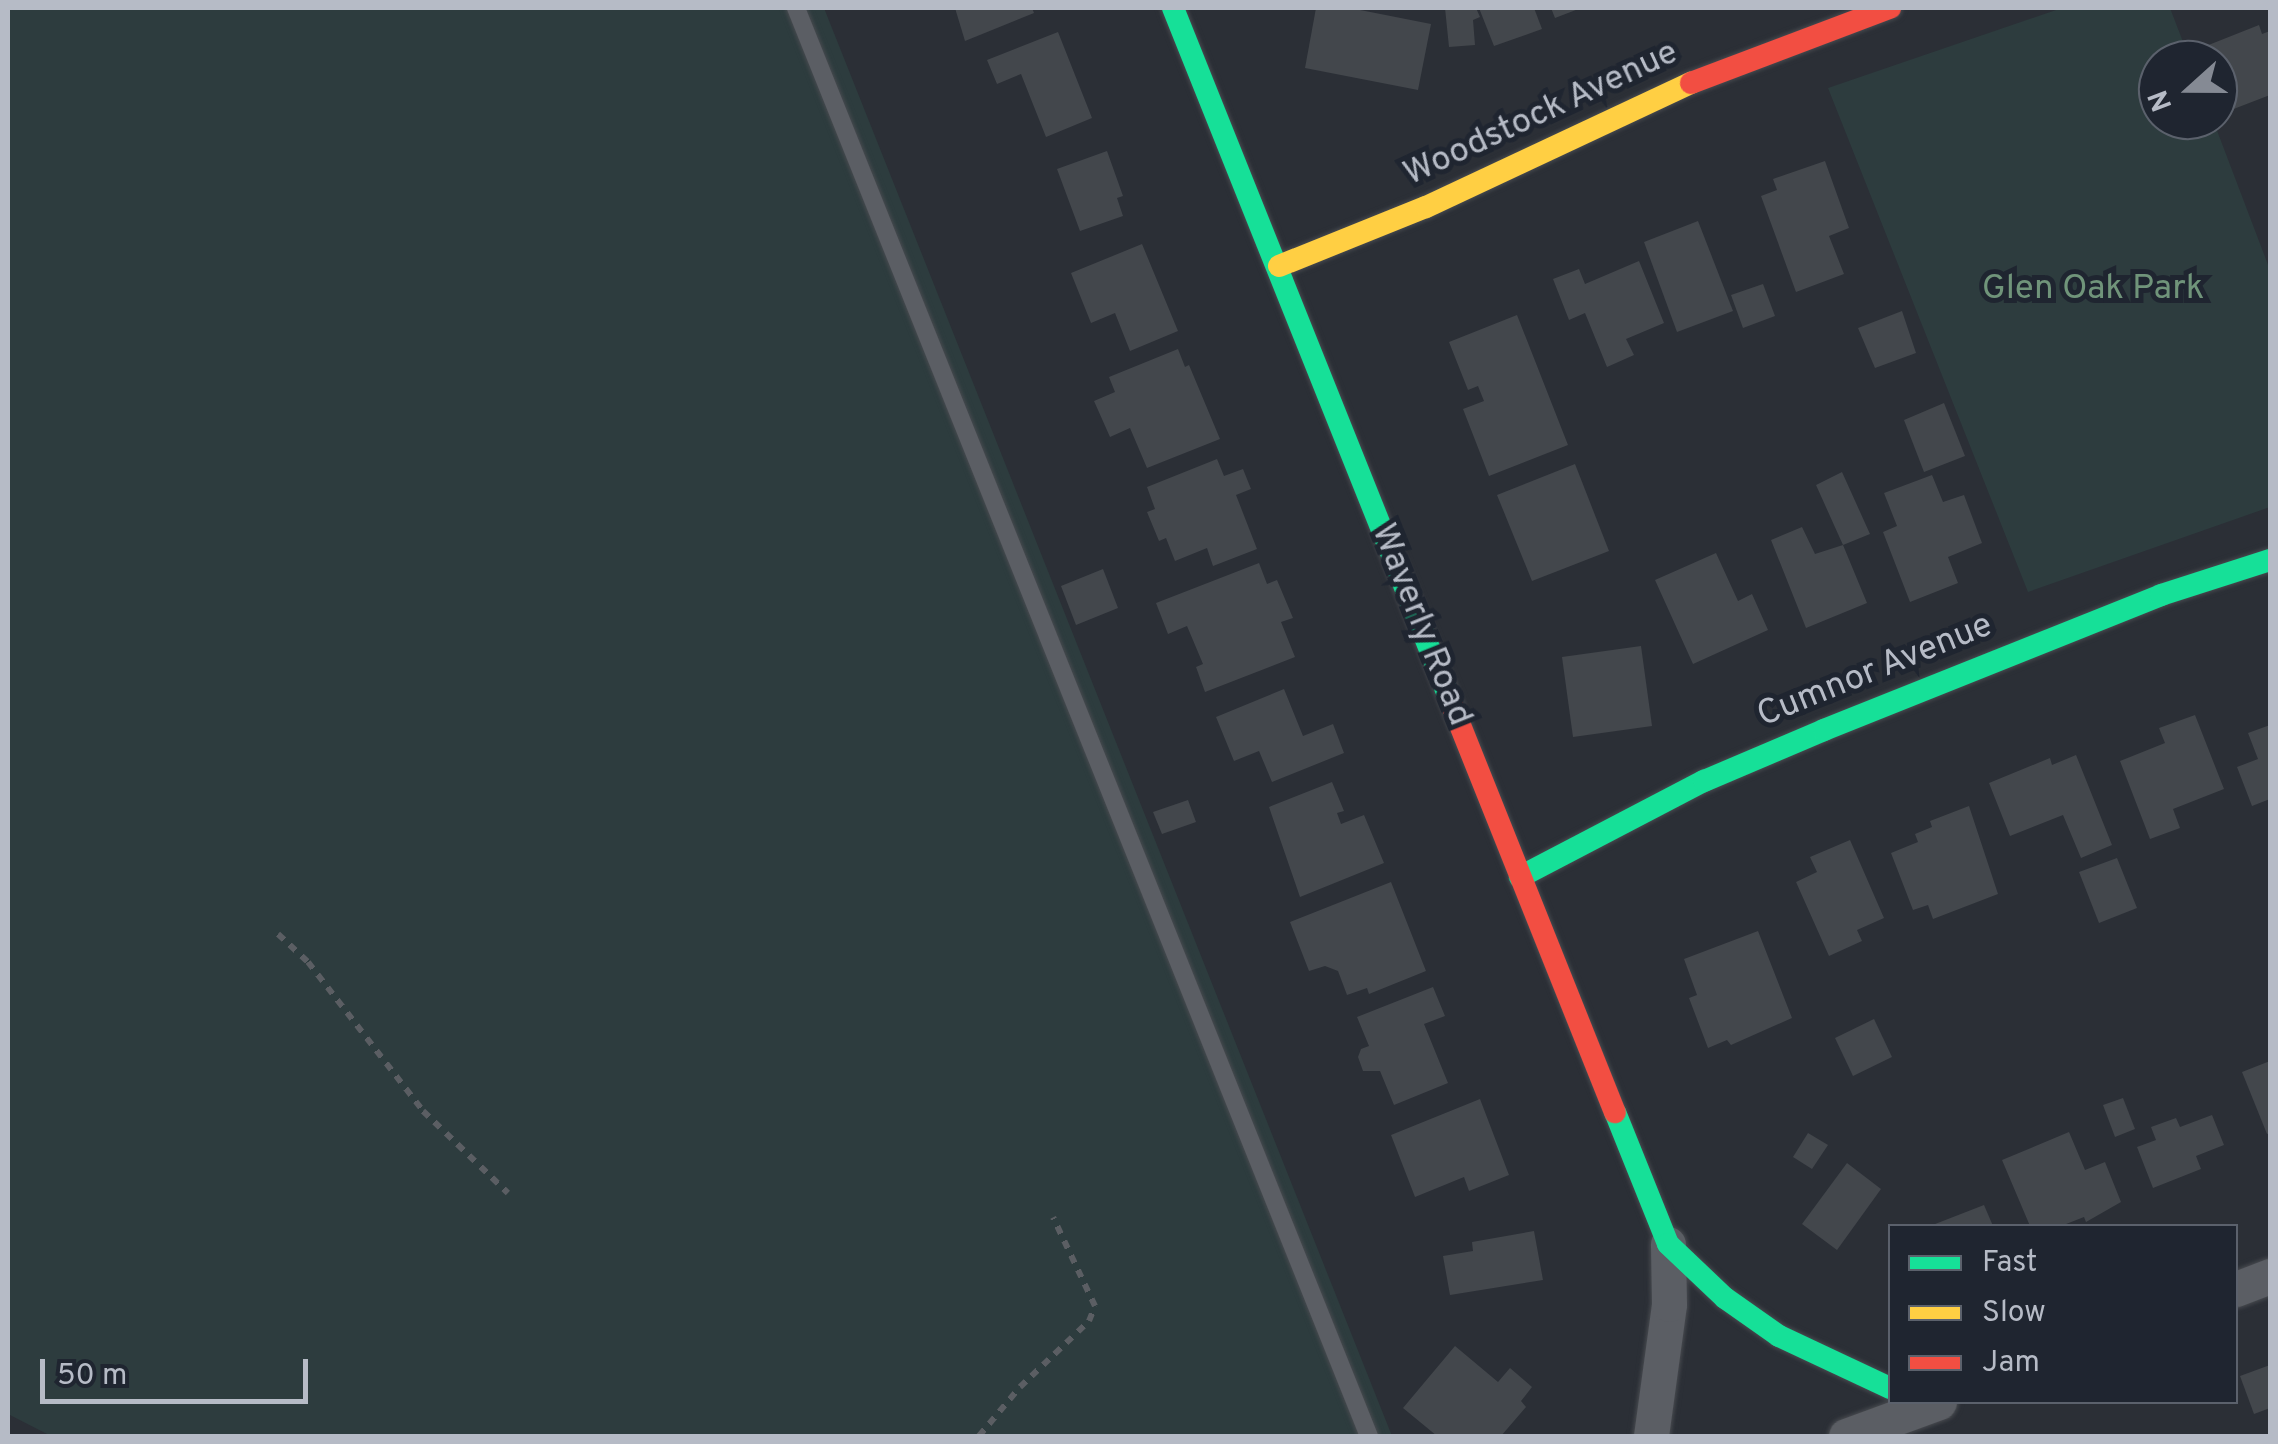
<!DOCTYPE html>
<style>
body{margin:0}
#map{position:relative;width:2278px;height:1444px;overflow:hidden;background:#2b2f36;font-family:Overpass,sans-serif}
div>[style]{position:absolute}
.green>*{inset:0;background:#2d3c3e}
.building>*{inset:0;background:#43474c}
.path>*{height:6px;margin-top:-3px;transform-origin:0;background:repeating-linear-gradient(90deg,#5b5e63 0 8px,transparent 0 16px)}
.roads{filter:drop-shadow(0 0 2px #474a4f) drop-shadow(0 0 2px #474a4f)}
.lane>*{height:18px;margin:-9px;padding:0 9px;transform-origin:9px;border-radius:9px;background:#5b5e64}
.street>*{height:35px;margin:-17.5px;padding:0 17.5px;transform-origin:17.5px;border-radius:17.5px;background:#5b5e64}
.fast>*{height:22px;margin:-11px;padding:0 11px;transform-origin:11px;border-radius:11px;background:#16e098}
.slow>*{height:22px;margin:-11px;padding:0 11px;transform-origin:11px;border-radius:11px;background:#ffcf43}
.jam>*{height:22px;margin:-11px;padding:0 11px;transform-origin:11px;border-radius:11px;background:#f24e42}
span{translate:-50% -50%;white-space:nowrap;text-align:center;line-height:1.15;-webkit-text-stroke:10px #1f2530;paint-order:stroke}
.street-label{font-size:35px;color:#b6bbc6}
.park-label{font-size:35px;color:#70947a}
.frame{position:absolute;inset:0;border:10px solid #b6bbc6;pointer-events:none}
.legend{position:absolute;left:1888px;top:1224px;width:350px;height:180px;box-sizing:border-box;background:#1f2530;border:2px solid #5b616c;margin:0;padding:12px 18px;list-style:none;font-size:30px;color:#b6bbc6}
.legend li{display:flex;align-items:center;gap:20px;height:50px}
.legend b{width:50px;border:2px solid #5b616c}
.north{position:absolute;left:2138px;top:40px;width:100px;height:100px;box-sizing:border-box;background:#1f2530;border:2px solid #5b616c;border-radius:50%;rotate:249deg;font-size:28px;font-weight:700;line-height:40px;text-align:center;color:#b6bbc6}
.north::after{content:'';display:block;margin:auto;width:35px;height:45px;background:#858a94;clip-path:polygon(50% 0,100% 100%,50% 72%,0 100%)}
.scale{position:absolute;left:40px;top:1359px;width:268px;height:45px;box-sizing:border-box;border:5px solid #b6bbc6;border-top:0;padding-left:12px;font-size:30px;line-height:35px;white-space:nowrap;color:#b6bbc6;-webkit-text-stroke:8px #1f2530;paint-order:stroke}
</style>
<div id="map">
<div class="green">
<div style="clip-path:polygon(8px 8px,824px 8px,1392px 1436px,51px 1436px,8px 1414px)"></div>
<div style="clip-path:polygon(2062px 8px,2170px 8px,2190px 60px,2158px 60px,2158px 120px,2213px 120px,2270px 270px,2270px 507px,2028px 592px,1828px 88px)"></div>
</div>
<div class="building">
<div style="clip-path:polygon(955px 8px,1032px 8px,1034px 13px,965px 41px)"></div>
<div style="clip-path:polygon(1316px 8px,1350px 8px,1431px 24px,1418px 90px,1305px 68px)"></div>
<div style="clip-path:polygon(1445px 8px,1476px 8px,1480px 17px,1473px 20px,1475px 45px,1449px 47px)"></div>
<div style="clip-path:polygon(1479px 8px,1534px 8px,1542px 29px,1494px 46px)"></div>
<div style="clip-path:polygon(1551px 8px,1581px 8px,1555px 18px)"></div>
<div style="clip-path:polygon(2259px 25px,2262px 34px,2270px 31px,2270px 95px,2231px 110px,2218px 77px,2218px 60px,2211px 60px,2206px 46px)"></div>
<div style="clip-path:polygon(1058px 32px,1092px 118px,1046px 137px,1021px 74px,997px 84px,987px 60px)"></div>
<div style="clip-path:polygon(1107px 151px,1123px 196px,1117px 198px,1123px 216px,1080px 231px,1057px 169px)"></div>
<div style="clip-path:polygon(1825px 161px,1849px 228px,1829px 236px,1844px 274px,1796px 292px,1761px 196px,1777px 190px,1773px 179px)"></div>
<div style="clip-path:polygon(1698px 221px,1733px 311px,1677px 332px,1644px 242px)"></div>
<div style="clip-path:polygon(1142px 244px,1178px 331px,1130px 351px,1115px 313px,1091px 323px,1071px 273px)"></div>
<div style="clip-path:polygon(1639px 261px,1664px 323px,1626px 339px,1634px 355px,1607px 367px,1585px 313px,1569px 320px,1553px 279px,1579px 269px,1585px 284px)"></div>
<div style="clip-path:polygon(1763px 284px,1775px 316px,1743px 328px,1731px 295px)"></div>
<div style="clip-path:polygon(1902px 311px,1916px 353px,1875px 368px,1858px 328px)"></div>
<div style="clip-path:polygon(1517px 315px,1568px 445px,1489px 476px,1463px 409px,1484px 401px,1478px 386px,1468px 390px,1449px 342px)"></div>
<div style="clip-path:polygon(1178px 349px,1185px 367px,1189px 365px,1220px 439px,1147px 468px,1130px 428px,1110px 437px,1094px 401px,1115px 392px,1109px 377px)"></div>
<div style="clip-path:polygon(1944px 403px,1965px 456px,1924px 472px,1904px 420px)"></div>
<div style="clip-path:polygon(1217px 459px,1224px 476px,1243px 469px,1251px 489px,1236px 495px,1257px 549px,1213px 566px,1207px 548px,1175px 561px,1166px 538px,1159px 541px,1147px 512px,1155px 509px,1147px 487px)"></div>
<div style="clip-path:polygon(1575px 464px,1609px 551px,1532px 581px,1497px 495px)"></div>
<div style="clip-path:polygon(1842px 472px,1870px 534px,1843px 545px,1867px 603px,1806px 628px,1771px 540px,1802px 527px,1815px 554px,1843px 545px,1816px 485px)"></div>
<div style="clip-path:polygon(1932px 475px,1943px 502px,1964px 495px,1982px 543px,1948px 557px,1958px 583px,1910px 602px,1883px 532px,1897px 526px,1884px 493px)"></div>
<div style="clip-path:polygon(1716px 553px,1738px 601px,1752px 594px,1768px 630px,1693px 664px,1655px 580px)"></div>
<div style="clip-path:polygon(1259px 563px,1267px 584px,1277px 580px,1293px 618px,1281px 622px,1295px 657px,1205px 692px,1196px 667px,1203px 664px,1187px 626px,1168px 634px,1156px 603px)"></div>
<div style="clip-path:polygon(1103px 569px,1118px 608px,1076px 625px,1061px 586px)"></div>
<div style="clip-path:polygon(1641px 646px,1652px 726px,1573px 737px,1562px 657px)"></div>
<div style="clip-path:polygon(1284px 689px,1303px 736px,1333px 724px,1344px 753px,1272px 782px,1259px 751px,1234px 761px,1216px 717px)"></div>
<div style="clip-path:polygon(2195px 715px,2224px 789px,2173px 809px,2180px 828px,2150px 839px,2120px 761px,2165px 743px,2159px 728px)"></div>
<div style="clip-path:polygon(2270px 725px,2270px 799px,2252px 806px,2237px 767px,2258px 759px,2248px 733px)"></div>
<div style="clip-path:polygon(2076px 755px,2112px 845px,2081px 858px,2063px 815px,2010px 836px,1989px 783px,2050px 758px,2052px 765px)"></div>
<div style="clip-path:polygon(1332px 782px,1344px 811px,1337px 813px,1341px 824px,1364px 815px,1384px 863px,1300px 897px,1269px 807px)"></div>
<div style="clip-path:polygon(1188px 800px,1196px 822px,1162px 834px,1153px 812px)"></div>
<div style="clip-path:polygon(1969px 806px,1998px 894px,1933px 919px,1928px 905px,1913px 910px,1891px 853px,1918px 842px,1915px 834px,1932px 827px,1930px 821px)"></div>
<div style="clip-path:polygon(1850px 840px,1884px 918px,1857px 930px,1862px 941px,1829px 956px,1796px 882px,1817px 872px,1810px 857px)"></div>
<div style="clip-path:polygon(2117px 858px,2137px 908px,2099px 923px,2079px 872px)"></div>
<div style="clip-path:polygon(1391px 882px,1426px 971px,1369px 994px,1367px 988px,1347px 995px,1338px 971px,1325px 966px,1309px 971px,1290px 922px)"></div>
<div style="clip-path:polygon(1758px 931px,1792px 1018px,1731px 1045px,1727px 1040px,1708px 1048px,1689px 998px,1697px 995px,1684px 959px)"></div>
<div style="clip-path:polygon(1433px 987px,1445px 1016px,1424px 1024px,1448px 1083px,1394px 1105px,1380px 1071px,1363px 1071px,1358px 1057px,1361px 1049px,1369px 1046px,1357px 1017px)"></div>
<div style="clip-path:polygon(1874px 1019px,1892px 1057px,1853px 1076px,1835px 1038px)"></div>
<div style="clip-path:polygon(2270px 1061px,2270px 1133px,2267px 1134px,2242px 1072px)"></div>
<div style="clip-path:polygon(2123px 1098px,2135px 1129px,2115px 1137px,2103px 1105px)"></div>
<div style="clip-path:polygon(1480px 1099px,1509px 1175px,1469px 1191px,1464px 1177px,1415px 1197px,1391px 1135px)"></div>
<div style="clip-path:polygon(2212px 1115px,2224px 1145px,2196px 1156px,2201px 1169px,2153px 1188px,2137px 1147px,2156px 1140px,2151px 1127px,2176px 1118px,2180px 1127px)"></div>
<div style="clip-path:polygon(2069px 1132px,2085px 1170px,2105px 1162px,2121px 1202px,2086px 1222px,2084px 1217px,2061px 1226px,2030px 1226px,2002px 1160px)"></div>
<div style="clip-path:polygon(1808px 1133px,1828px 1145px,1812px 1169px,1793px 1157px)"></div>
<div style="clip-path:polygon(1847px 1163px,1881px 1189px,1837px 1250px,1802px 1224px)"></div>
<div style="clip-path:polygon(1984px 1205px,1993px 1226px,1930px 1226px)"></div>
<div style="clip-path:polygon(1534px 1231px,1543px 1280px,1450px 1295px,1443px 1256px,1473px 1251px,1472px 1242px)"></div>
<div style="clip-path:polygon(1455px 1346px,1498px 1382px,1510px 1368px,1532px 1387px,1521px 1401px,1526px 1407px,1501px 1436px,1437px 1436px,1403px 1408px)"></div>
<div style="clip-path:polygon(2270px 1365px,2270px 1408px,2254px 1414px,2240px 1376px)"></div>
</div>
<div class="path">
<div style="left:278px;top:934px;width:41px;rotate:43deg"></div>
<div style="left:308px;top:962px;width:188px;rotate:52.3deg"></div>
<div style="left:423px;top:1111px;width:118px;rotate:44deg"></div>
<div style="left:979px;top:1436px;width:64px;rotate:-50.1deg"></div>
<div style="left:1020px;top:1387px;width:95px;rotate:-43.7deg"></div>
<div style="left:1089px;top:1321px;width:16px;rotate:-68deg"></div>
<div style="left:1095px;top:1306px;width:98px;rotate:-115.3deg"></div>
</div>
<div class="roads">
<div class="lane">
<div style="left:796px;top:8px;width:1539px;rotate:68.14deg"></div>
</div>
<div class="street">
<div style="left:2236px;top:1289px;width:36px;rotate:-21deg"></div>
<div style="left:1651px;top:1436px;width:133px;rotate:-82.2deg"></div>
<div style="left:1669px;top:1304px;width:60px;rotate:-91deg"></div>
<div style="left:1846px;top:1436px;width:99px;rotate:-20.1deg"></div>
</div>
<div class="fast">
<div style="left:1173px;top:8px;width:745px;rotate:68.18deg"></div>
<div style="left:1520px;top:877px;width:208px;rotate:-27.6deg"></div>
<div style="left:1704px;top:781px;width:130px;rotate:-23deg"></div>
<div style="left:1824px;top:730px;width:363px;rotate:-21.8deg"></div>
<div style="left:2161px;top:595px;width:114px;rotate:-17.8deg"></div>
<div style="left:1615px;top:1112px;width:142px;rotate:68.1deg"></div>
<div style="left:1668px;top:1244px;width:79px;rotate:43.5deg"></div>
<div style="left:1725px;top:1298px;width:66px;rotate:35.1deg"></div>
<div style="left:1779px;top:1336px;width:123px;rotate:25.1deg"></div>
</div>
<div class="slow">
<div style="left:1279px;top:266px;width:158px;rotate:-21.9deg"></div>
<div style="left:1426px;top:207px;width:293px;rotate:-25.1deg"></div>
</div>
<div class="jam">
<div style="left:1691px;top:83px;width:213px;rotate:-20.7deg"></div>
<div style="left:1450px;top:700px;width:444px;rotate:68.2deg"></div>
</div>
</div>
<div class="street-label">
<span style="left:1541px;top:114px;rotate:-25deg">Woodstock Avenue</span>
<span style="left:1421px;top:625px;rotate:68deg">Waverly Road</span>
<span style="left:1875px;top:671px;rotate:-22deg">Cumnor Avenue</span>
</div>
<div class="park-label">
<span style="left:2093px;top:289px">Glen Oak Park</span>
</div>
<div class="frame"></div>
<ul class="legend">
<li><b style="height:12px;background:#16e098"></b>Fast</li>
<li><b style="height:12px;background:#ffcf43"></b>Slow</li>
<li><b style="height:12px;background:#f24e42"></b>Jam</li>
</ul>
<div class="north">N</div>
<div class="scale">50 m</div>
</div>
